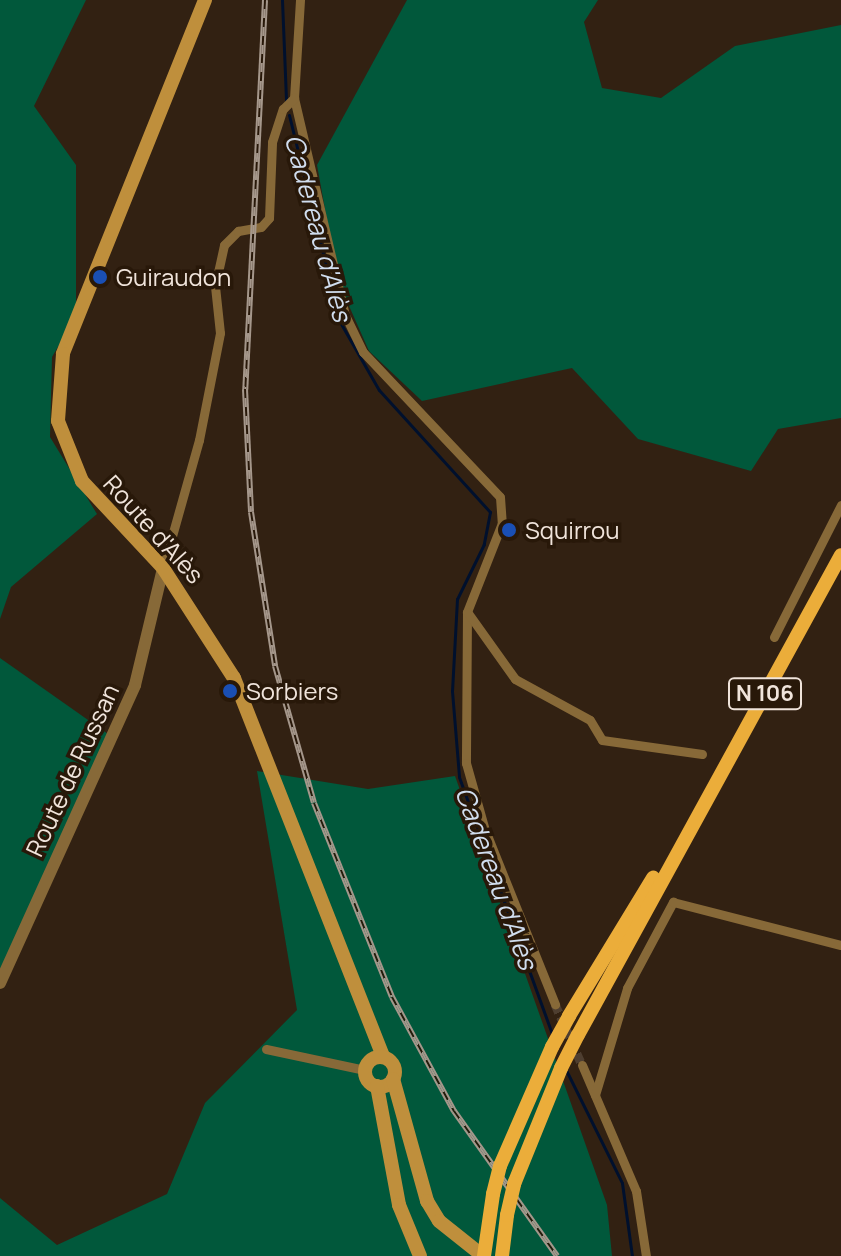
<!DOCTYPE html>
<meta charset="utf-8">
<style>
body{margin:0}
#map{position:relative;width:841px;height:1256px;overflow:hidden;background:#322112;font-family:Manrope,sans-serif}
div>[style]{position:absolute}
.forest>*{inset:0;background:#01583b}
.stream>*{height:3px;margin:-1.5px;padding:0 1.5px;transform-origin:1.5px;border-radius:1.5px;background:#00102d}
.minor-tunnel>*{height:9px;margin-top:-4.5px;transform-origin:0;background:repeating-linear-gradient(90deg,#4e3e30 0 9px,transparent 0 13.5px)}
.minor>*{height:9px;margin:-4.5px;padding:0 4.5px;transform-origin:4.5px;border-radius:4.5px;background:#876938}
.tertiary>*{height:12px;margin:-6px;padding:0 6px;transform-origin:6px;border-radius:6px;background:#876938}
.secondary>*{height:14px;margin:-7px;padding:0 7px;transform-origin:7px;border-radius:7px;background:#bf8f3c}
.secondary>.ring{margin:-7px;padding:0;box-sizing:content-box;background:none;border:14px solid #bf8f3c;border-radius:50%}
.primary>*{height:14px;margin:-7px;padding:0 7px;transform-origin:7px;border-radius:7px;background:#ebad3a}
.rail>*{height:6px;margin-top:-3px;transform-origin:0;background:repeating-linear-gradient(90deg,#281809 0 9px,#a5978b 0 18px);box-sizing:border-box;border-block:2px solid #a5978b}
.primary-bridge>*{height:14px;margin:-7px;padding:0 7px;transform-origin:7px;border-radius:7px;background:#ebad3a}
.dots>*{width:22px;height:22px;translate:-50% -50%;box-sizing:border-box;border:4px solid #281809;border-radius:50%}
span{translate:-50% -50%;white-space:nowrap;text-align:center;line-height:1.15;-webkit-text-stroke:7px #281809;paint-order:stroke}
.shield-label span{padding:2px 6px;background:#281809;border:2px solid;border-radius:6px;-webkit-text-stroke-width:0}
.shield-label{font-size:22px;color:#f0e4db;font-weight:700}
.poi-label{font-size:24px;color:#f0e4db}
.left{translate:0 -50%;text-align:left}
.street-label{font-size:24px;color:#f0e4db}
.water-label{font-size:26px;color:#d0ddee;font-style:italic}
</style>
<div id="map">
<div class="forest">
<div style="clip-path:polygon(0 0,86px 0,34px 106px,76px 165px,76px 316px,52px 357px,50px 437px,97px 514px,11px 587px,0 619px)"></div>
<div style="clip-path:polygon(407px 0,598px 0,584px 22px,602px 88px,661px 98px,735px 46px,841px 25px,841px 418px,778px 429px,751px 471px,638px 439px,572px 368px,422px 401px,369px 351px,338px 281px,317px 165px)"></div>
<div style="clip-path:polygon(0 658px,108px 734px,0 970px)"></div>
<div style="clip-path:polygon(257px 771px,368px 789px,455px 776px,607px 1205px,612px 1256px,0 1256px,0 1198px,57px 1245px,167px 1194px,205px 1103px,297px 1010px)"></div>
</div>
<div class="stream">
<div style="left:282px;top:0;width:101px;rotate:87.7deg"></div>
<div style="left:289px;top:115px;width:213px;rotate:76.2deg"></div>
<div style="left:340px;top:322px;width:78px;rotate:60.2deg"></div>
<div style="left:379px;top:390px;width:165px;rotate:47.7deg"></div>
<div style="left:490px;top:512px;width:33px;rotate:101deg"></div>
<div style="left:484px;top:544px;width:61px;rotate:116.1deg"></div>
<div style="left:457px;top:599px;width:92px;rotate:93.1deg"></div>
<div style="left:452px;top:691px;width:86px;rotate:85.3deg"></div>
<div style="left:459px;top:777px;width:276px;rotate:70.1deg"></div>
<div style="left:566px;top:1070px;width:126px;rotate:63.6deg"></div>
<div style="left:622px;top:1183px;width:74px;rotate:82.2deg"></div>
</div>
<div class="minor-tunnel">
<div style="left:555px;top:1004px;width:67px;rotate:66.1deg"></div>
</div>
<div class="minor">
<div style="left:300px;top:0;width:98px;rotate:93.5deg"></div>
<div style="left:294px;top:98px;width:223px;rotate:76.8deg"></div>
<div style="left:345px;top:315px;width:41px;rotate:64.1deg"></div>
<div style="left:363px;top:352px;width:199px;rotate:46.6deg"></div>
<div style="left:500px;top:497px;width:26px;rotate:86deg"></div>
<div style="left:502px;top:523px;width:96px;rotate:111.5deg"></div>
<div style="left:467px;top:612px;width:151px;rotate:90.4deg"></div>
<div style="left:466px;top:763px;width:70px;rotate:74.2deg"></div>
<div style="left:485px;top:830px;width:188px;rotate:68.1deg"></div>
<div style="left:163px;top:568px;width:133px;rotate:-74.3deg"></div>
<div style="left:199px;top:440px;width:109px;rotate:-78.9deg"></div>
<div style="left:220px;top:333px;width:47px;rotate:-96.1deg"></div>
<div style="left:215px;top:286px;width:42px;rotate:-77.6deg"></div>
<div style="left:224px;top:245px;width:20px;rotate:-45deg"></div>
<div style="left:238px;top:231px;width:23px;rotate:-10deg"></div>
<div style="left:261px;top:227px;width:12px;rotate:-48deg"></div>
<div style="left:269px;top:218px;width:76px;rotate:-87.7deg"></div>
<div style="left:272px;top:142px;width:35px;rotate:-72deg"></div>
<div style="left:283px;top:109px;width:16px;rotate:-45deg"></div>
<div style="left:468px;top:613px;width:81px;rotate:54.5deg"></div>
<div style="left:515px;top:679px;width:85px;rotate:28.7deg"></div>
<div style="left:590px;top:720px;width:23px;rotate:59deg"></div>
<div style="left:602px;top:740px;width:101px;rotate:8deg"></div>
<div style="left:774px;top:637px;width:148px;rotate:-63.1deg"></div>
<div style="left:266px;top:1049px;width:101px;rotate:12deg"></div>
<div style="left:582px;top:1065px;width:137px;rotate:66.8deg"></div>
<div style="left:636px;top:1191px;width:66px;rotate:81.3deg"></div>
<div style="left:595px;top:1095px;width:112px;rotate:-73.3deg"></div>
<div style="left:627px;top:988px;width:98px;rotate:-61.9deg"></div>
<div style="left:673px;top:902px;width:173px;rotate:14.4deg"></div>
</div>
<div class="tertiary">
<div style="left:0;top:983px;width:327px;rotate:-65.6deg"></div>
<div style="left:135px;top:685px;width:120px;rotate:-76.5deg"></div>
</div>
<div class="secondary">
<div style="left:205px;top:0;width:381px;rotate:111.9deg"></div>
<div style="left:63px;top:354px;width:67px;rotate:94.3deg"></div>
<div style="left:58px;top:421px;width:65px;rotate:68.2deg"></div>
<div style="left:82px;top:481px;width:119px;rotate:47deg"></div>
<div style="left:163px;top:568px;width:131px;rotate:57.2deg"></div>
<div style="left:234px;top:678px;width:407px;rotate:68.5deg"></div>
<div class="ring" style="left:365px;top:1057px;width:16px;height:16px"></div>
<div style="left:393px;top:1079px;width:127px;rotate:74.4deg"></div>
<div style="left:427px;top:1201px;width:23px;rotate:59deg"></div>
<div style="left:439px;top:1221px;width:56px;rotate:38.5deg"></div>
<div style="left:377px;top:1086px;width:121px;rotate:79.5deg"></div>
<div style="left:399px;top:1205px;width:55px;rotate:67.6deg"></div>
</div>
<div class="primary">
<div style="left:569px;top:1016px;width:162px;rotate:-58.7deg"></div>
<div style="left:578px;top:1035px;width:547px;rotate:-61.28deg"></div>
<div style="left:500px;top:1166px;width:130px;rotate:-66.4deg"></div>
<div style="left:514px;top:1184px;width:125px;rotate:-67.9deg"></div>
<div style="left:484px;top:1256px;width:63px;rotate:-81.7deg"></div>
<div style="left:502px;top:1256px;width:41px;rotate:-83deg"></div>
</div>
<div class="rail">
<div style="left:265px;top:0;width:390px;rotate:92.9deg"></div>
<div style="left:245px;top:389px;width:123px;rotate:87.2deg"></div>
<div style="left:251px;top:512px;width:156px;rotate:81.1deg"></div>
<div style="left:275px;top:666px;width:142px;rotate:74.1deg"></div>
<div style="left:314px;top:803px;width:209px;rotate:68.1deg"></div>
<div style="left:392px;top:997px;width:130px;rotate:61.5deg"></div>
<div style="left:454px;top:1111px;width:178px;rotate:54.6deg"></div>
</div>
<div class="primary-bridge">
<div style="left:552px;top:1047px;width:35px;rotate:-61deg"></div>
<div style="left:561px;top:1068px;width:37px;rotate:-63deg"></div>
<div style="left:493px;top:1194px;width:29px;rotate:-76deg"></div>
<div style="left:507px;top:1215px;width:32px;rotate:-77deg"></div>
</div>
<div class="dots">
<div style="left:100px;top:277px;background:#1a4fb4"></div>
<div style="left:509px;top:530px;background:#1a4fb4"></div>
<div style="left:230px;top:691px;background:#1a4fb4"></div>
</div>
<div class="shield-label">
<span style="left:765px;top:694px">N 106</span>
</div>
<div class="poi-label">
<span class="left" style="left:116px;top:277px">Guiraudon</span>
<span class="left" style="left:525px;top:530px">Squirrou</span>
<span class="left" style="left:246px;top:691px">Sorbiers</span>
</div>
<div class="street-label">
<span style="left:154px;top:529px;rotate:48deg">Route d'Alès</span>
<span style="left:72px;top:770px;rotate:-65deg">Route de Russan</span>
</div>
<div class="water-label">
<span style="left:318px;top:228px;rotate:75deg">Cadereau d'Alès</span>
<span style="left:496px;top:878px;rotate:70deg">Cadereau d'Alès</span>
</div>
</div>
